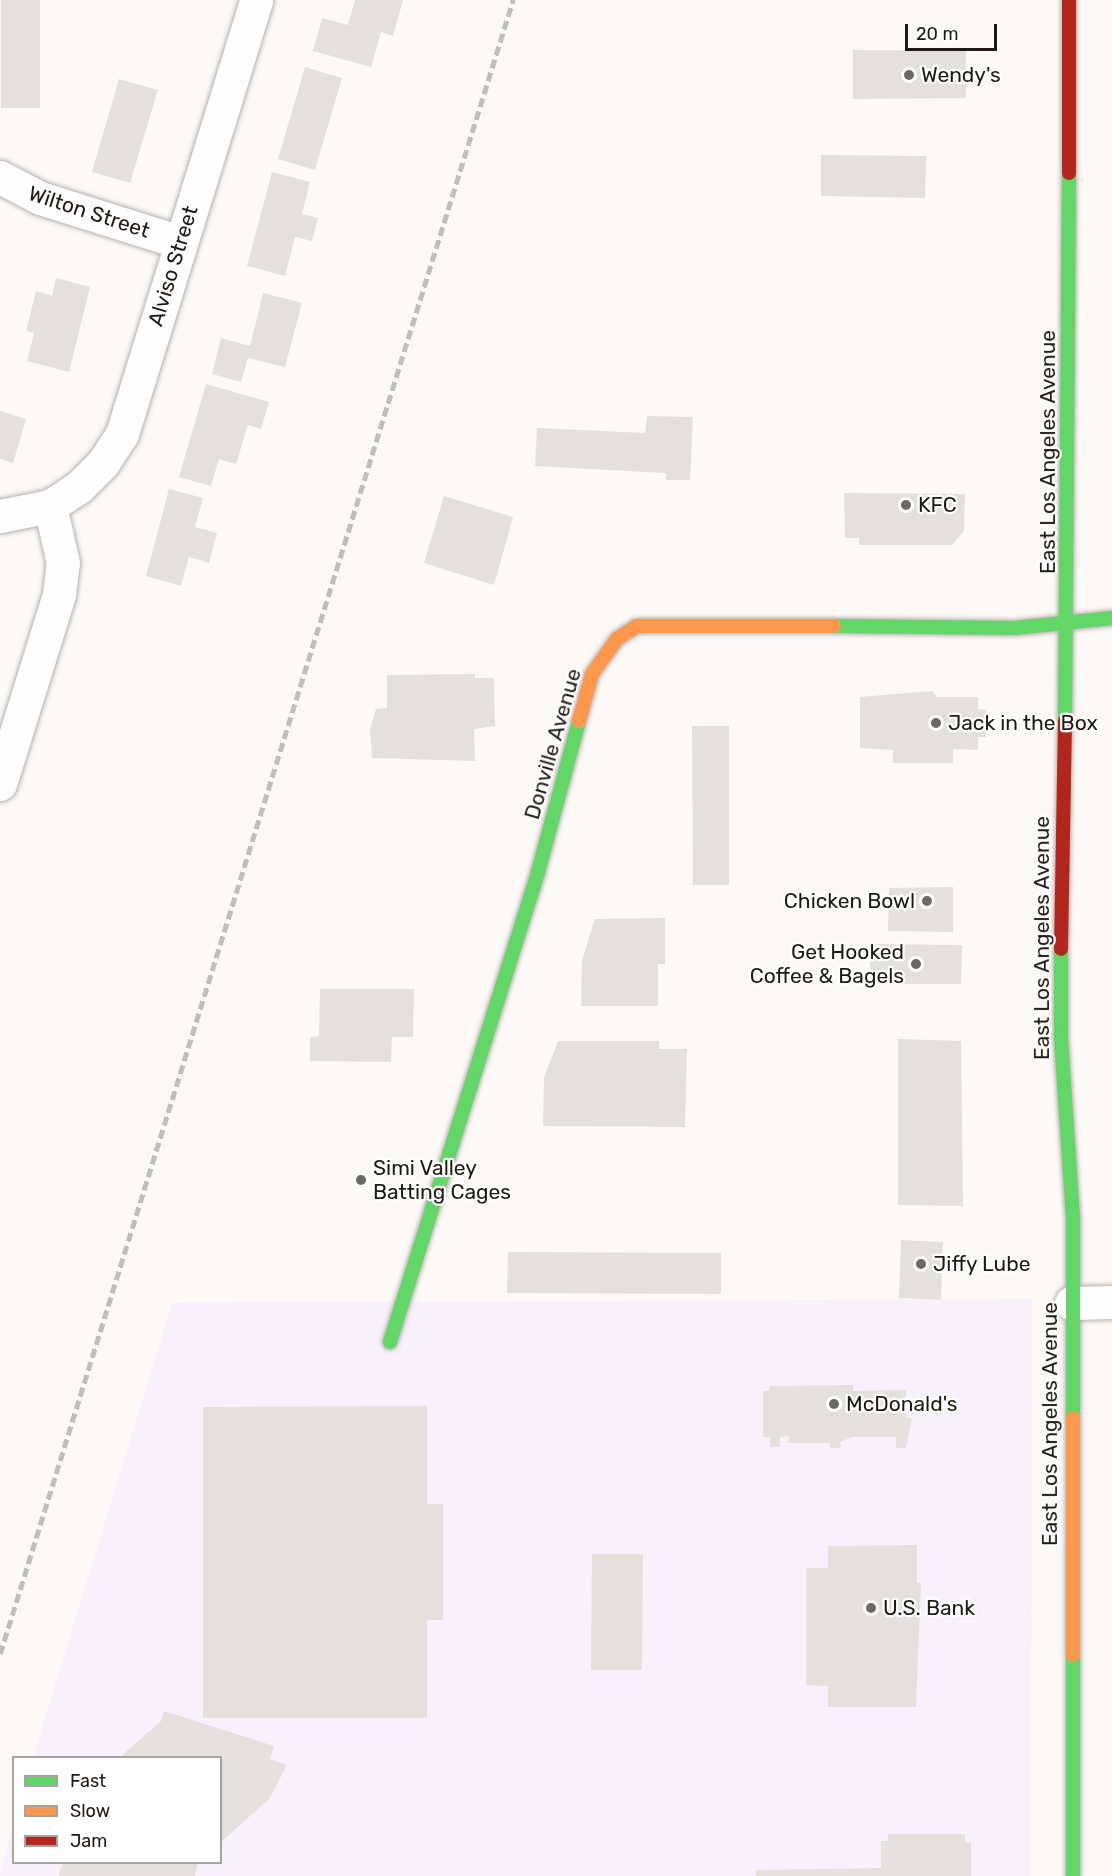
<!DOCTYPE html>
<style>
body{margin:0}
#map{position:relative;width:1112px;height:1876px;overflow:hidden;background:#fcf9f7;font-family:Rubik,sans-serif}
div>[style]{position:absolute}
.commercial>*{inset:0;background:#f8f1fb}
.building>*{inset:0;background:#e5e0dc}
.roads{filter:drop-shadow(0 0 2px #b8b2af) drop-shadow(0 0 2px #b8b2af)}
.street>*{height:33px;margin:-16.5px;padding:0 16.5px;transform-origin:16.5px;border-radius:16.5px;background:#fffefe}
.fast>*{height:14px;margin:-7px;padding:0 7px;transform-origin:7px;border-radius:7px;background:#63d668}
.slow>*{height:14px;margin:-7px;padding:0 7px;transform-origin:7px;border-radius:7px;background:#ff974d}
.jam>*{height:14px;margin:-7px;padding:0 7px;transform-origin:7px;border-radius:7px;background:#b3261e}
.rail>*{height:4.5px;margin-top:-2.25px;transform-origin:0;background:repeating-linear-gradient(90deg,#bfbebd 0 9px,transparent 0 13.5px)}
.dots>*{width:16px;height:16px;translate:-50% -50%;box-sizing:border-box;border:3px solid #fff;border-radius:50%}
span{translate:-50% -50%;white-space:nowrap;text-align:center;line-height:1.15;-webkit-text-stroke:4.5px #fff;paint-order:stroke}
.poi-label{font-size:21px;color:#211814}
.left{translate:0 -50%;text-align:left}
.right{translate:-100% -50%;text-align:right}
.street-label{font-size:21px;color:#211814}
.legend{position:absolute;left:12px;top:1756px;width:210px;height:108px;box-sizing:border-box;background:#fff;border:2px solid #a6a3a1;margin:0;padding:8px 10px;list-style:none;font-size:18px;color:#211814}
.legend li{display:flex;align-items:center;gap:12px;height:30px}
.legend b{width:30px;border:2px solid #a6a3a1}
.scale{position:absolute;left:905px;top:24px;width:92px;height:27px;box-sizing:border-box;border:3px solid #211814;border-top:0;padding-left:8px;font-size:18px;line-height:21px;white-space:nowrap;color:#211814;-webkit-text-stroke:4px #fff;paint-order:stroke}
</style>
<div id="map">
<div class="commercial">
<div style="clip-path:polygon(1032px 1299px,1031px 1876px,0 1876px,13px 1822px,14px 1862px,220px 1862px,220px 1758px,33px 1757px,172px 1303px)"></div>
</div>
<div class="building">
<div style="clip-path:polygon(1px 0,40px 0,40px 108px,1px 108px)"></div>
<div style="clip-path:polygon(355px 0,403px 0,393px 36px,381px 32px,371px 67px,313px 51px,322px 18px,348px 25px)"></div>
<div style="clip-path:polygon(853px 50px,966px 51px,966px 98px,853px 99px)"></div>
<div style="clip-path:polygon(305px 67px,342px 78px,315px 170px,278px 159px)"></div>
<div style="clip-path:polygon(119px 79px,158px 90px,130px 183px,92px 172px)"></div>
<div style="clip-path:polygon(821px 155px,926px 156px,925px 198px,821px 196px)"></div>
<div style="clip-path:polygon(272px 172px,310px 182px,302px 214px,318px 218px,312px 241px,295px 237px,285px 276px,247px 266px)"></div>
<div style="clip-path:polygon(56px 278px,90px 287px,69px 372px,27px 361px,34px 333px,26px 331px,36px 291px,52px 296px)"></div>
<div style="clip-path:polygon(263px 293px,302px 303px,285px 367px,248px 358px,241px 382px,212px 374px,221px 338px,250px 346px)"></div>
<div style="clip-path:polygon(206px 384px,269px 402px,261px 429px,248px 425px,236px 464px,219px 459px,211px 486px,179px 477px)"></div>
<div style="clip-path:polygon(0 411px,26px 419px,13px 463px,0 459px)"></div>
<div style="clip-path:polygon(647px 416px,693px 417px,690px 480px,666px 480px,666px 473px,535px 466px,537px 428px,645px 433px)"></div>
<div style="clip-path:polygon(169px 489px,203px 498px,195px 527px,217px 533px,209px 563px,189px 557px,181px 586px,146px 576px)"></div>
<div style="clip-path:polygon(844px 493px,965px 494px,964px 531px,952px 545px,859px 545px,859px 538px,845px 538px)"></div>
<div style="clip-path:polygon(444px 496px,513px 517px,494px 585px,424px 563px)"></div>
<div style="clip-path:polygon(475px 674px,475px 678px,494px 678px,495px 726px,474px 729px,475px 761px,372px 758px,370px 729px,376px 709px,387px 708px,387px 675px)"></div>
<div style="clip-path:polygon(932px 691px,937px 697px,978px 697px,978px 709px,986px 710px,986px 737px,978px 737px,978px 750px,953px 749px,953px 763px,893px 763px,893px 750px,860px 748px,860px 697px)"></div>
<div style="clip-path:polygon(692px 726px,729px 726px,729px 885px,693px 885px)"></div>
<div style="clip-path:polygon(953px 887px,953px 932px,888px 931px,889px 888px)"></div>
<div style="clip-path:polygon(665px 918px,665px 964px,658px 964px,658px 1006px,581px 1006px,582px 960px,595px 919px)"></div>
<div style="clip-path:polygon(870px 944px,962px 945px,961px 984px,870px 984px)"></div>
<div style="clip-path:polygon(320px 989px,414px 989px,413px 1037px,392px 1037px,391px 1062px,310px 1061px,310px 1037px,319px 1036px)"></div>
<div style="clip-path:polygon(898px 1039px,961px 1041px,963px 1206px,898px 1205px)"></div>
<div style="clip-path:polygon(558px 1041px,659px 1041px,659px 1049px,687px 1049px,685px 1127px,543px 1126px,544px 1077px)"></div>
<div style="clip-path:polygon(901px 1240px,943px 1242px,941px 1300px,899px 1298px)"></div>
<div style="clip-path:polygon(508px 1252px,721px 1253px,721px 1294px,507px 1293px)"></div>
<div style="clip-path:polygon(853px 1385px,853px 1391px,906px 1390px,906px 1417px,912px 1419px,906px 1448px,896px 1448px,896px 1437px,852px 1437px,840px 1442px,841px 1448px,830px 1448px,830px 1443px,788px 1443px,789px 1436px,780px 1437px,780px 1447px,770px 1447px,770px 1437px,763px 1437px,763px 1391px,769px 1391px,769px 1386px)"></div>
<div style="clip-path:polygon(427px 1406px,427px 1504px,443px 1504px,443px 1620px,427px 1620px,427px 1718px,203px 1718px,203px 1407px)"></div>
<div style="clip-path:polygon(917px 1545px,917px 1583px,921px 1583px,916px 1707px,828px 1707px,828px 1686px,806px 1685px,806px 1568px,828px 1568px,828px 1546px)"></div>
<div style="clip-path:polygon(592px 1554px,643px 1554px,642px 1670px,591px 1670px)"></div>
<div style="clip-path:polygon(164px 1711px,274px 1746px,270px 1759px,287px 1765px,270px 1798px,220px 1843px,220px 1758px,119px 1758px,161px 1721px)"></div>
<div style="clip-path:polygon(888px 1834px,965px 1834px,965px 1842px,971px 1842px,971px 1876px,756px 1876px,756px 1870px,881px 1868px,881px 1841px,888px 1841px)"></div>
<div style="clip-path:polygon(63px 1862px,198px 1862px,195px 1876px,59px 1876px)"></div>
</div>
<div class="roads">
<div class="street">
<div style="left:0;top:177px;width:45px;rotate:27.7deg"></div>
<div style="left:40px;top:198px;width:147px;rotate:17.4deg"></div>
<div style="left:0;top:516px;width:51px;rotate:-11.3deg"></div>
<div style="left:50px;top:506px;width:35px;rotate:-33deg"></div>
<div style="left:79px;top:487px;width:34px;rotate:-45deg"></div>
<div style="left:103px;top:463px;width:35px;rotate:-57deg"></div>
<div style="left:122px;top:434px;width:454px;rotate:-72.8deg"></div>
<div style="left:0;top:784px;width:199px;rotate:-72.7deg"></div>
<div style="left:59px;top:594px;width:31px;rotate:-83deg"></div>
<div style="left:63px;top:563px;width:58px;rotate:-102.8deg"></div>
<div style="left:1071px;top:1303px;width:41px;rotate:-1.4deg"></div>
</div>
<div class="fast">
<div style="left:834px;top:626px;width:181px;rotate:0.6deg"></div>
<div style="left:1015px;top:628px;width:98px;rotate:-5.9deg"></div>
<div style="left:1065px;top:721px;width:548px;rotate:-89.58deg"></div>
<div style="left:1061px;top:949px;width:89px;rotate:90deg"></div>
<div style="left:1061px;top:1038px;width:182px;rotate:86.2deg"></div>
<div style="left:1073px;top:1220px;width:198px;rotate:90deg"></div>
<div style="left:390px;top:1342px;width:493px;rotate:-72.5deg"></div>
<div style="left:538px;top:872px;width:156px;rotate:-74.8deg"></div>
<div style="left:1073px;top:1655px;width:221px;rotate:90deg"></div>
</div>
<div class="slow">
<div style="left:579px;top:721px;width:49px;rotate:-74.5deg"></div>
<div style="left:592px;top:674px;width:43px;rotate:-54.5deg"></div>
<div style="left:617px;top:639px;width:24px;rotate:-33deg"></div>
<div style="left:637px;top:626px;width:197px"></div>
<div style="left:1073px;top:1418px;width:237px;rotate:90deg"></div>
</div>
<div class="jam">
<div style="left:1069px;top:0;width:173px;rotate:90deg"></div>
<div style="left:1061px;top:949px;width:228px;rotate:-89deg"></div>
</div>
</div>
<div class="rail">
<div style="left:0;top:1654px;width:1732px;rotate:-72.77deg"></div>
</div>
<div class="dots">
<div style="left:909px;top:75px;background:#6e6763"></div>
<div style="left:906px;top:505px;background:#6e6763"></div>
<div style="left:936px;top:723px;background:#6e6763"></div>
<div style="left:927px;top:901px;background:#6e6763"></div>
<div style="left:916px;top:964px;background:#6e6763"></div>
<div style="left:361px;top:1180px;background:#6e6763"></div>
<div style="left:921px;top:1264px;background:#6e6763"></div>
<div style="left:834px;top:1404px;background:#6e6763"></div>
<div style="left:871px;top:1608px;background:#6e6763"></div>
</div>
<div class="poi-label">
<span class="left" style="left:921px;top:75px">Wendy's</span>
<span class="left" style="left:918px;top:505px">KFC</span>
<span class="left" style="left:948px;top:723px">Jack in the Box</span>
<span class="right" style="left:915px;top:901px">Chicken Bowl</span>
<span class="right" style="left:904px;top:964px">Get Hooked<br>Coffee &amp; Bagels</span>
<span class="left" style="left:373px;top:1180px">Simi Valley<br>Batting Cages</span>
<span class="left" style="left:933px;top:1264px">Jiffy Lube</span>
<span class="left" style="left:846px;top:1404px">McDonald's</span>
<span class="left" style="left:883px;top:1608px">U.S. Bank</span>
</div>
<div class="street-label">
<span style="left:89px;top:212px;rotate:18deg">Wilton Street</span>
<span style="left:173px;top:266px;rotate:-73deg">Alviso Street</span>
<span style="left:1048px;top:452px;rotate:-90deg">East Los Angeles Avenue</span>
<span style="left:553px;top:744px;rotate:-74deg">Donville Avenue</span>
<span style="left:1042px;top:938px;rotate:-90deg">East Los Angeles Avenue</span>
<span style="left:1050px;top:1424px;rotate:-90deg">East Los Angeles Avenue</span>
</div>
<ul class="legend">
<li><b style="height:8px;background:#63d668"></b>Fast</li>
<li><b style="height:8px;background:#ff974d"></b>Slow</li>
<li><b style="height:8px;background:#b3261e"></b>Jam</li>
</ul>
<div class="scale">20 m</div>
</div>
